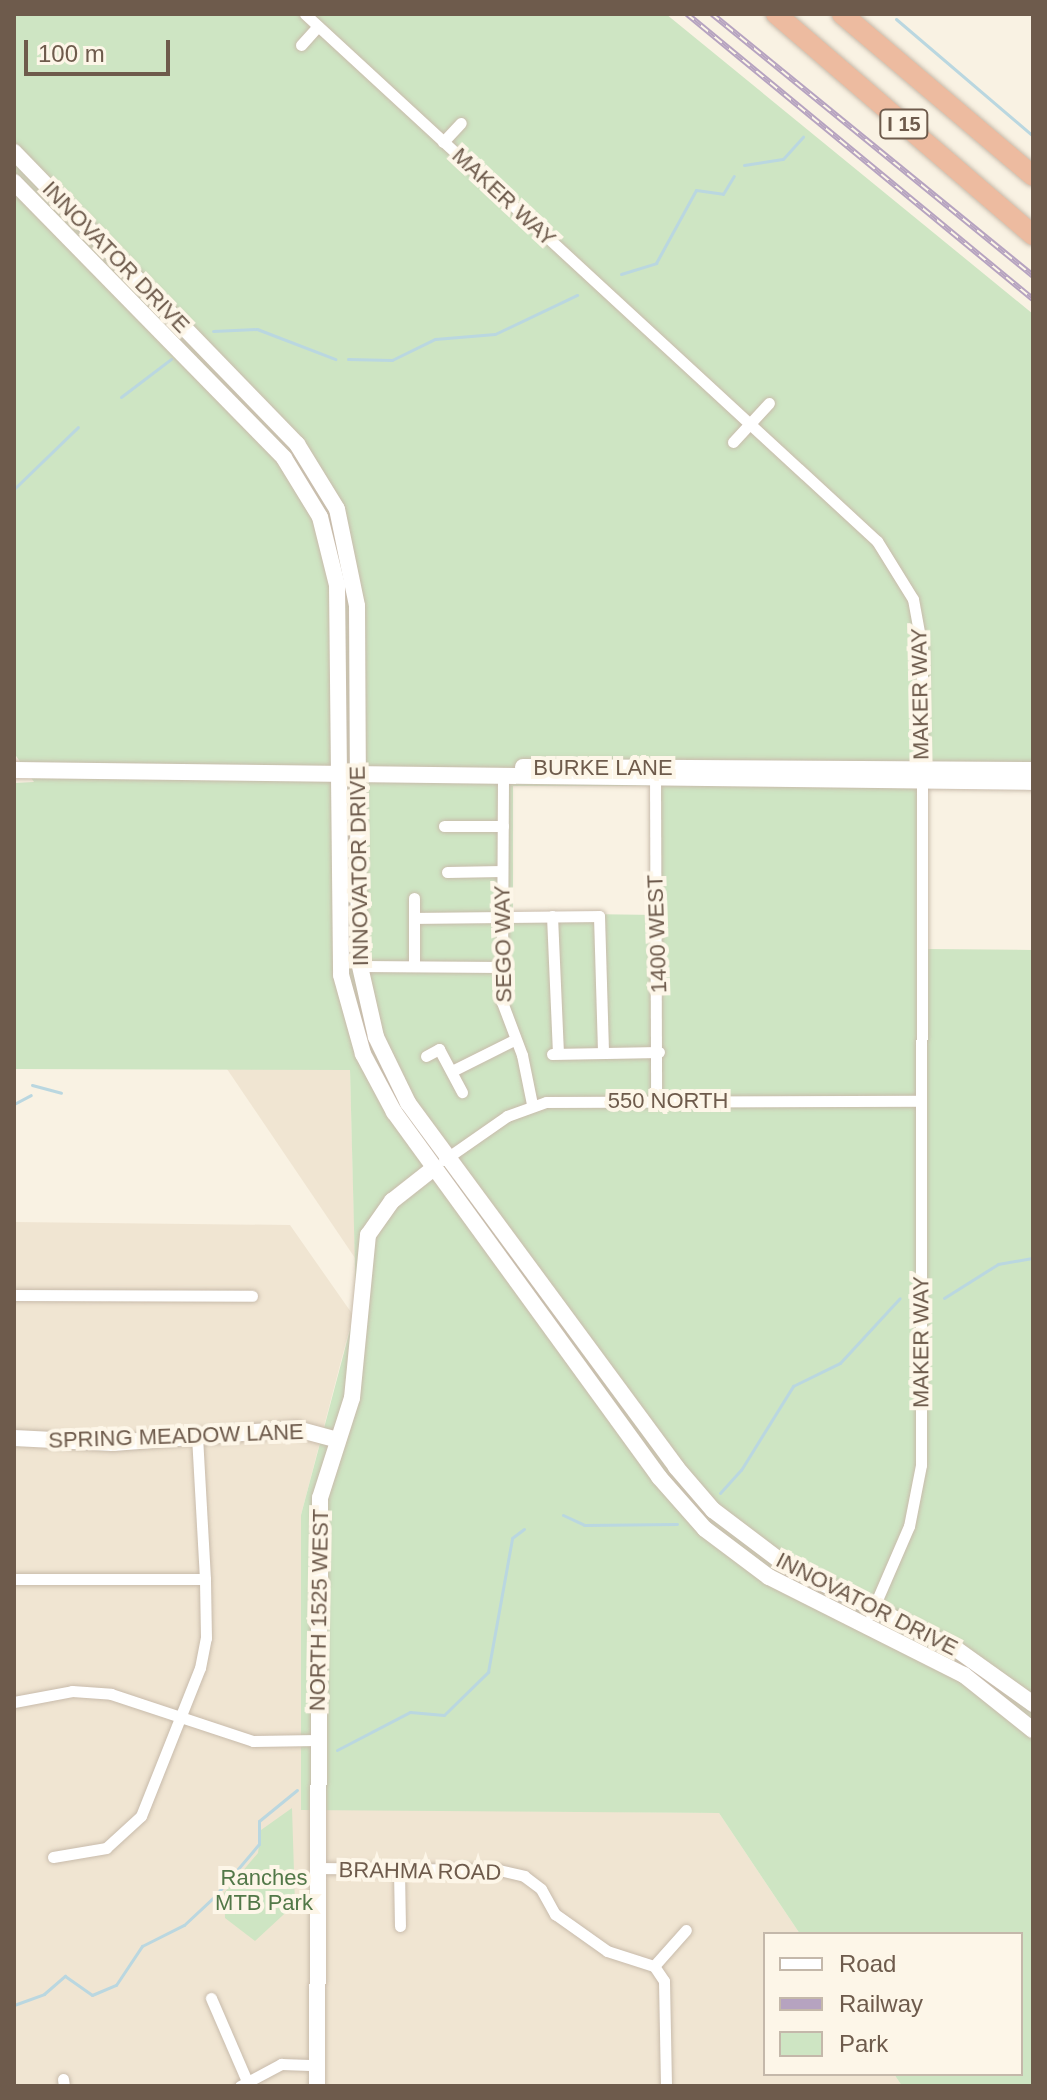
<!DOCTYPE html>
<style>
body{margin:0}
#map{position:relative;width:1047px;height:2100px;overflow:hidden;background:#f9f2e3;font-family:Arial,sans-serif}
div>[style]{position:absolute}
.residential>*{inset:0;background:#f0e5d2}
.green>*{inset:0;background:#cee5c3}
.stream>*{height:3px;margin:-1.5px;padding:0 1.5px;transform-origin:1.5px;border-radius:1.5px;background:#bad7e0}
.roads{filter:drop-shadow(0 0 2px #c8bbab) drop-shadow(0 0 2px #c8bbab)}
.street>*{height:11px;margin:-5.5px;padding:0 5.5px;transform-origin:5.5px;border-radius:5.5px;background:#fff}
.secondary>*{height:16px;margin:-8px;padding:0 8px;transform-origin:8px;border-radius:8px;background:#fff}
.highway>*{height:20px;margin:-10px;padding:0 10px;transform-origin:10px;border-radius:10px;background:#edbba0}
.rail>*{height:6px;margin-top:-3px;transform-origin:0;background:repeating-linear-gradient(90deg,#fdf6e8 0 9px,#b6a3c0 0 18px);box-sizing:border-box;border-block:2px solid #b6a3c0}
span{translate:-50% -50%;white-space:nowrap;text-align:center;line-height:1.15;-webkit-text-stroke:8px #fdf6e8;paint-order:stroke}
.shield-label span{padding:2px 6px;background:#fdf6e8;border:2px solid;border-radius:6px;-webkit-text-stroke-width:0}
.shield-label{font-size:20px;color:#6e5b4c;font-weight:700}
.street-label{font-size:22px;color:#6e5b4c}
.park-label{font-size:22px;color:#527848}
.frame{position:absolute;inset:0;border:16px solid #6e5b4c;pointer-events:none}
.legend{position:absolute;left:763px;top:1932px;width:260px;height:144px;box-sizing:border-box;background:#fdf6e8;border:2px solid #c4b8aa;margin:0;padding:10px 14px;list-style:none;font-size:24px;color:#6e5b4c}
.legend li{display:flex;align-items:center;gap:16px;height:40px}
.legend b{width:40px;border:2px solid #c4b8aa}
.scale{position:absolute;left:24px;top:40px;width:146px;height:36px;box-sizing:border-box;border:4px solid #6e5b4c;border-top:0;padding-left:10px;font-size:24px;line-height:28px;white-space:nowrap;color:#6e5b4c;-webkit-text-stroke:6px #fdf6e8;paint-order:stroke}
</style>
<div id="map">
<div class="residential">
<div style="clip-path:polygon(227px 1069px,350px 1069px,355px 1258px)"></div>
<div style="clip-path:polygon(14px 1222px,290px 1225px,353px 1315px,301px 1515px,301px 1809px,719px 1813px,800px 1934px,765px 1934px,765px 2074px,894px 2074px,902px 2086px,14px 2086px)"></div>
</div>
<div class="green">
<div style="clip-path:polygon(evenodd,14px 14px,666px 14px,1033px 314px,1033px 787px,923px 788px,926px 949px,1033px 950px,1033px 2086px,902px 2086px,894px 2074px,1021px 2074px,1021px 1934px,800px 1934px,719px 1813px,301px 1810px,301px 1515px,356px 1307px,350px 1070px,14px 1069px,14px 783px,34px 782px,14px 753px,14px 14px,513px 786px,655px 786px,657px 915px,513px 913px,513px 786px)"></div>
<div style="clip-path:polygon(292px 1808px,295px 1904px,255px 1941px,225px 1918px,224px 1893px,258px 1853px,261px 1830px)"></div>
</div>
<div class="stream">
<div style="left:896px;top:19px;width:180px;rotate:40.5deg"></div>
<div style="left:744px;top:165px;width:39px;rotate:-9deg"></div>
<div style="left:783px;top:159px;width:30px;rotate:-48deg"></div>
<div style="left:621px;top:274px;width:37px;rotate:-17deg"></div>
<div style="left:656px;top:263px;width:83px;rotate:-61.3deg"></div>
<div style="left:696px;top:190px;width:27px;rotate:8deg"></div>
<div style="left:723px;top:194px;width:21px;rotate:-59deg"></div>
<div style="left:213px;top:331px;width:44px;rotate:-2.6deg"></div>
<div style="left:257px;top:329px;width:84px;rotate:21deg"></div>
<div style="left:348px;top:359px;width:44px;rotate:1.3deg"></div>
<div style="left:392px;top:360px;width:48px;rotate:-26deg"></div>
<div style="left:435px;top:339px;width:60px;rotate:-4.8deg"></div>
<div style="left:495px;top:334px;width:91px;rotate:-25.4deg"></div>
<div style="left:121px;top:397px;width:63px;rotate:-37.2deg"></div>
<div style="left:14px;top:489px;width:89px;rotate:-44.1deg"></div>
<div style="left:32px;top:1085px;width:30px;rotate:15deg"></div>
<div style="left:14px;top:1104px;width:19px;rotate:-28deg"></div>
<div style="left:944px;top:1298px;width:64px;rotate:-32.2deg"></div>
<div style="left:998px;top:1264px;width:36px;rotate:-10deg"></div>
<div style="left:720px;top:1493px;width:31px;rotate:-48deg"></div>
<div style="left:741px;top:1470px;width:99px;rotate:-58.2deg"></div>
<div style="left:793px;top:1386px;width:52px;rotate:-26.1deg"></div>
<div style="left:840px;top:1363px;width:88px;rotate:-47.3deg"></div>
<div style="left:563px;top:1515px;width:23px;rotate:25deg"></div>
<div style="left:584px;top:1525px;width:93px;rotate:-0.6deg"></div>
<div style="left:337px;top:1750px;width:82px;rotate:-27.5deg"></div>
<div style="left:410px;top:1712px;width:34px;rotate:5deg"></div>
<div style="left:444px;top:1715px;width:62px;rotate:-44.3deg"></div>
<div style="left:488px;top:1672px;width:136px;rotate:-79.8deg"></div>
<div style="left:512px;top:1538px;width:15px;rotate:-37deg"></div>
<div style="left:14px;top:2005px;width:32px;rotate:-20deg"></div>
<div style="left:44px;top:1994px;width:28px;rotate:-41deg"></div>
<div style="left:65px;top:1976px;width:33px;rotate:35deg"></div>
<div style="left:92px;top:1995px;width:26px;rotate:-23deg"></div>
<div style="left:116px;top:1985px;width:47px;rotate:-56.3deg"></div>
<div style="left:142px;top:1946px;width:47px;rotate:-26.6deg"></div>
<div style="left:184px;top:1925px;width:42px;rotate:-43.1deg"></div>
<div style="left:215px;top:1896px;width:68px;rotate:-49.8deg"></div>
<div style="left:259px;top:1844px;width:23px;rotate:-90deg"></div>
<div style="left:259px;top:1821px;width:49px;rotate:-39.2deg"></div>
</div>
<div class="roads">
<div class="street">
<div style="left:305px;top:14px;width:778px;rotate:42.66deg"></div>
<div style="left:877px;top:541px;width:68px;rotate:58.2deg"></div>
<div style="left:913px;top:599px;width:50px;rotate:79.6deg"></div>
<div style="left:922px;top:648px;width:817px;rotate:90.07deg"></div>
<div style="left:921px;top:1465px;width:62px;rotate:101.1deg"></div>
<div style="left:909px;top:1526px;width:96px;rotate:113.4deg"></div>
<div style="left:301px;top:45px;width:25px;rotate:-48deg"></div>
<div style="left:443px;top:142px;width:26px;rotate:-47deg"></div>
<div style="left:733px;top:442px;width:53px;rotate:-47.3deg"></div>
<div style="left:655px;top:774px;width:327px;rotate:89.8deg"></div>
<div style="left:503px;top:778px;width:224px;rotate:90.3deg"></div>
<div style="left:502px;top:1002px;width:57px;rotate:69.3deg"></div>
<div style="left:522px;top:1055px;width:50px;rotate:78.5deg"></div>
<div style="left:444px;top:826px;width:59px"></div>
<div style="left:447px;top:872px;width:55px;rotate:-1deg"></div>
<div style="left:414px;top:898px;width:68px;rotate:90deg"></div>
<div style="left:552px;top:916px;width:137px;rotate:87.5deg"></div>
<div style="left:414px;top:918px;width:185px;rotate:-0.6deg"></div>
<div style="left:599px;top:916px;width:134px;rotate:88.3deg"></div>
<div style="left:359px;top:966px;width:144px;rotate:0.4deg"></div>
<div style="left:552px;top:1054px;width:107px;rotate:-1.1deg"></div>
<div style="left:426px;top:1056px;width:15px;rotate:-28deg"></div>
<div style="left:439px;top:1049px;width:49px;rotate:61.9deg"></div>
<div style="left:452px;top:1071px;width:69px;rotate:-26.6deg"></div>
<div style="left:444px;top:1160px;width:77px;rotate:-34.9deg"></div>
<div style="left:507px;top:1116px;width:41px;rotate:-19.7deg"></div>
<div style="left:546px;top:1102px;width:375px;rotate:-0.2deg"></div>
<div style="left:14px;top:1295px;width:238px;rotate:0.2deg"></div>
<div style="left:14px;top:1579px;width:191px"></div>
<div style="left:14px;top:1702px;width:59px;rotate:-10.7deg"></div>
<div style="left:72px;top:1691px;width:39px;rotate:4deg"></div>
<div style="left:111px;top:1694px;width:150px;rotate:18.3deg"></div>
<div style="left:253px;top:1741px;width:64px;rotate:-0.9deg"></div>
<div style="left:53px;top:1857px;width:54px;rotate:-9.6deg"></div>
<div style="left:106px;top:1848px;width:47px;rotate:-42.4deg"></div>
<div style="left:141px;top:1816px;width:159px;rotate:-68.3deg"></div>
<div style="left:200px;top:1668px;width:31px;rotate:-79deg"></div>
<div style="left:206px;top:1638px;width:59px;rotate:-91deg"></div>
<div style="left:205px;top:1579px;width:142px;rotate:-93.2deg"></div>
<div style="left:317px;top:1868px;width:182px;rotate:0.6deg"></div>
<div style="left:499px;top:1870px;width:26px;rotate:13deg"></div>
<div style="left:524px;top:1876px;width:21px;rotate:37deg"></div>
<div style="left:541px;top:1889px;width:29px;rotate:61deg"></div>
<div style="left:555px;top:1914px;width:64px;rotate:35.4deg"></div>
<div style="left:607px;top:1951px;width:49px;rotate:17.7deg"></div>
<div style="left:654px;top:1966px;width:18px;rotate:56deg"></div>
<div style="left:664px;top:1981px;width:105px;rotate:88.9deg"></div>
<div style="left:399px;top:1870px;width:56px;rotate:89deg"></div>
<div style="left:654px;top:1966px;width:48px;rotate:-48.4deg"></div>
<div style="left:211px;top:1998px;width:88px;rotate:66.6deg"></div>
<div style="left:63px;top:2079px;width:7px;rotate:82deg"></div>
<div style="left:240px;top:2086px;width:47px;rotate:-28.2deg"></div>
<div style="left:281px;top:2064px;width:36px;rotate:2deg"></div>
</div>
<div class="secondary">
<div style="left:14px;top:152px;width:407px;rotate:45.9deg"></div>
<div style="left:297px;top:444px;width:76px;rotate:58.4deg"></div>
<div style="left:337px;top:509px;width:99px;rotate:78.3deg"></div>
<div style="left:357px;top:606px;width:356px;rotate:89.7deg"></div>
<div style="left:359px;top:962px;width:77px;rotate:77.2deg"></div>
<div style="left:376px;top:1037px;width:73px;rotate:64.1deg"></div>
<div style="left:408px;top:1103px;width:452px;rotate:53.6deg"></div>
<div style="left:676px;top:1467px;width:57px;rotate:49.3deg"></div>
<div style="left:713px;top:1510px;width:91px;rotate:37deg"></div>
<div style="left:786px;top:1565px;width:190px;rotate:26.3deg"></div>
<div style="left:956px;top:1649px;width:95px;rotate:35.5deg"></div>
<div style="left:14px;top:182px;width:386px;rotate:45.6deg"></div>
<div style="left:284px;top:458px;width:69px;rotate:58.6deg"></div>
<div style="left:320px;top:517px;width:70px;rotate:76deg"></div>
<div style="left:337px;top:585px;width:390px;rotate:89.4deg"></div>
<div style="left:341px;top:975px;width:82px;rotate:74.4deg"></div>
<div style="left:363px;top:1054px;width:66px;rotate:61.9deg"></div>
<div style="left:394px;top:1112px;width:451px;rotate:54deg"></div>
<div style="left:659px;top:1477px;width:69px;rotate:48.5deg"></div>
<div style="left:705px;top:1529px;width:80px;rotate:36.9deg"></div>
<div style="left:769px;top:1577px;width:218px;rotate:26.7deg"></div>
<div style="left:964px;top:1675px;width:88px;rotate:38.6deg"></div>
<div style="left:523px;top:767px;width:510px;rotate:0.34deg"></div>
<div style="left:14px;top:770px;width:1019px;rotate:0.67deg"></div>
<div style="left:14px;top:1438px;width:99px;rotate:2.9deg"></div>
<div style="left:113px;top:1443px;width:185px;rotate:-4.4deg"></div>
<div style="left:297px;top:1429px;width:42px;rotate:15deg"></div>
<div style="left:317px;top:2086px;width:588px;rotate:-89.71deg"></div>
<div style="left:320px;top:1498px;width:105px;rotate:-72.3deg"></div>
<div style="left:352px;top:1398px;width:164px;rotate:-84.4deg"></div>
<div style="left:368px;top:1235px;width:42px;rotate:-54.8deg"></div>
<div style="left:392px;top:1201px;width:53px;rotate:-38.2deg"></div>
</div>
<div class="highway">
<div style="left:776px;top:14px;width:339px;rotate:40.7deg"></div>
<div style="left:842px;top:14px;width:250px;rotate:40.3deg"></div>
</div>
</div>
<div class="rail">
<div style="left:687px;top:14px;width:448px;rotate:39.5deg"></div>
<div style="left:712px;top:14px;width:414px;rotate:39.2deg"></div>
</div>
<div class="shield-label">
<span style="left:904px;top:124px">I 15</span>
</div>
<div class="street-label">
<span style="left:504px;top:197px;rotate:43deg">MAKER WAY</span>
<span style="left:116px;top:257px;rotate:46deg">INNOVATOR DRIVE</span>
<span style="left:920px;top:694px;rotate:-91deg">MAKER WAY</span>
<span style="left:603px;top:768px">BURKE LANE</span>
<span style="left:359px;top:866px;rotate:-91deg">INNOVATOR DRIVE</span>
<span style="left:657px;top:934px;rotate:-92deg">1400 WEST</span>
<span style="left:503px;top:944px;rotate:-91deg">SEGO WAY</span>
<span style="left:668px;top:1101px">550 NORTH</span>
<span style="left:921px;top:1342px;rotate:-90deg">MAKER WAY</span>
<span style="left:176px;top:1436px;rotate:-2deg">SPRING MEADOW LANE</span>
<span style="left:867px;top:1604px;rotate:27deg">INNOVATOR DRIVE</span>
<span style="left:319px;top:1610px;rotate:-89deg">NORTH 1525 WEST</span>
<span style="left:420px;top:1871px;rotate:1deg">BRAHMA ROAD</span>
</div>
<div class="park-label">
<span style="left:264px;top:1890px">Ranches<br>MTB Park</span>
</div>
<div class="frame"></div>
<ul class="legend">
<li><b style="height:10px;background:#fff"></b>Road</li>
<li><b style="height:10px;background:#b6a3c0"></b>Railway</li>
<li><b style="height:22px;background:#cee5c3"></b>Park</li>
</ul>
<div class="scale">100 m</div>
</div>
